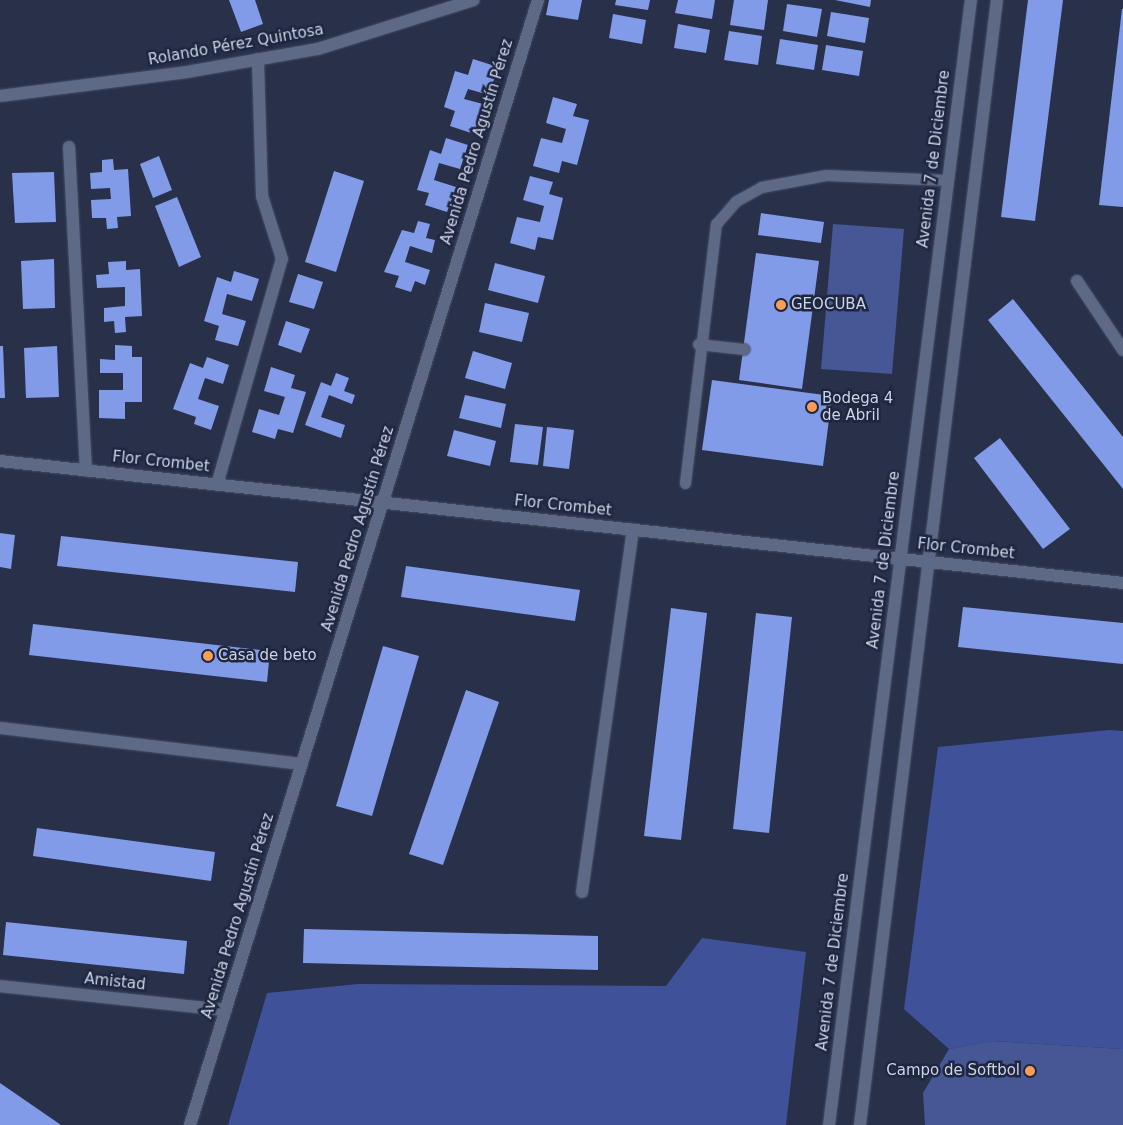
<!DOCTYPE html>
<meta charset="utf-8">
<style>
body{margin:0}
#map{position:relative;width:1123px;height:1125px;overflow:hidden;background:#28304a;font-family:"DejaVu Sans",sans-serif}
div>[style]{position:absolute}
.green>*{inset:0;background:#455794}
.forest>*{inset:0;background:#3f5299}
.building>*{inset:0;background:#829be8}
.roads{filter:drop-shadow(0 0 1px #464d63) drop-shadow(0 0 1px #464d63)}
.lane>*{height:11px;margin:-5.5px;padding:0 5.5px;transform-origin:5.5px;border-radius:5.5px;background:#5e6986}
.street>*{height:12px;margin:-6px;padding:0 6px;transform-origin:6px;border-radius:6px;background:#5e6986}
.secondary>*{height:12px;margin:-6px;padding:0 6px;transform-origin:6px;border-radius:6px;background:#5e6986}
.dots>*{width:14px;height:14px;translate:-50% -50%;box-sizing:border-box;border:2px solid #1e2640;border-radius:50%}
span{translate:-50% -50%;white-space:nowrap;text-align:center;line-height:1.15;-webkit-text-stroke:5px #1e2640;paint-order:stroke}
.street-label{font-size:15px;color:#ced4e5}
.poi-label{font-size:15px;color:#ced4e5}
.left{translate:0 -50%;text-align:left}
.right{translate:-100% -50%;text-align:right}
</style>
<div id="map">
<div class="green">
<div style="clip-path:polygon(833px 224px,904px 229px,892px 374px,821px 369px)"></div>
<div style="clip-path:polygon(992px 1041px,1123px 1049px,1123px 1125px,925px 1125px,923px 1093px,949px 1049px)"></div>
</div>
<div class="forest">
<div style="clip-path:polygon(1109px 730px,1123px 731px,1123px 1049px,993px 1041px,949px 1049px,904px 1009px,938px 747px)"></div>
<div style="clip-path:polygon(702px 938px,806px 952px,786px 1125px,228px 1125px,267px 993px,358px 984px,666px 986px)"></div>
</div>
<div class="building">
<div style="clip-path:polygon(229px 0,255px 0,263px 24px,241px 32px)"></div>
<div style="clip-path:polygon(549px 0,582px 0,578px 20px,546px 15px)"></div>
<div style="clip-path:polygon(616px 0,650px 0,648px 10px,615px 5px)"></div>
<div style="clip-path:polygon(678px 0,715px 0,712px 19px,675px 13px)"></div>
<div style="clip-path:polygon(734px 0,768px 0,764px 30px,730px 25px)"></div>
<div style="clip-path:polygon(835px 0,871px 0,870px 7px)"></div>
<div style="clip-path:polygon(1028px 0,1063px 0,1035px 221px,1001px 217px)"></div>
<div style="clip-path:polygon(787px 4px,822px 9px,817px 37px,783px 31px)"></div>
<div style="clip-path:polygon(1122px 9px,1123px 9px,1123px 207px,1099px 205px)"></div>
<div style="clip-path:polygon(831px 12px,869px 18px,865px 43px,827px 36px)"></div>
<div style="clip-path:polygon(613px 14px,646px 20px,642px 44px,609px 38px)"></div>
<div style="clip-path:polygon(678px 24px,710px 30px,706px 53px,674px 48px)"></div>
<div style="clip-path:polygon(729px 31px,762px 36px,758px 65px,724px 60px)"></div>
<div style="clip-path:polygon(780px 39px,818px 45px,814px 70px,776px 64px)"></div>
<div style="clip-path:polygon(826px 45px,863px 51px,859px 76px,822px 70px)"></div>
<div style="clip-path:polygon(473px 59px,498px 67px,489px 95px,468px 89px,464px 99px,483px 104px,474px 134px,450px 126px,455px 111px,444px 107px,455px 71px,468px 75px)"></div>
<div style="clip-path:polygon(553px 97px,577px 104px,573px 116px,589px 120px,577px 165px,562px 161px,559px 173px,533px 166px,541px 138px,562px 143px,566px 129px,546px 123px)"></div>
<div style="clip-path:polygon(446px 138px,468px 145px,460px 169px,439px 163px,434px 180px,456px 187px,447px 212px,425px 205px,429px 193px,417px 190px,430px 150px,441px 154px)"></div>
<div style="clip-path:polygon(159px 156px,172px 190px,153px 198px,140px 164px)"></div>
<div style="clip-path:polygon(113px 159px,114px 170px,128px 169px,131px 216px,117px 217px,118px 228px,107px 229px,106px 218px,92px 218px,91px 200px,111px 199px,110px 188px,91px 189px,90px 173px,102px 172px,102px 160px)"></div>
<div style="clip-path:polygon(334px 171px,364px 181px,336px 272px,305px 262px)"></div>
<div style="clip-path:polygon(54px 172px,56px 222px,15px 223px,12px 173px)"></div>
<div style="clip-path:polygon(530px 176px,553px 182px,549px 194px,563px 198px,553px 240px,538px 237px,535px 250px,510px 243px,517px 217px,540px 222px,544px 206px,523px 200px)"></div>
<div style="clip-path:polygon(177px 197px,201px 257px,179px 267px,155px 206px)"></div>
<div style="clip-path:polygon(761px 213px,824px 222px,821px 243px,758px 235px)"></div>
<div style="clip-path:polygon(418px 221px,430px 224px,426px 238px,435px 240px,432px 253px,410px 246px,405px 262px,430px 270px,425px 285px,415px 281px,411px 292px,395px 287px,399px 276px,384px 272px,402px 230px,414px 233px)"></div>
<div style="clip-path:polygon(756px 253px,819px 261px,802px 389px,739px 380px)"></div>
<div style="clip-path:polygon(54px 259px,55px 308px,23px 309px,21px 261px)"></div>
<div style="clip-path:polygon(126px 261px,126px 270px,140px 269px,142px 316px,125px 317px,126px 332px,115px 333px,114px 321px,104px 322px,104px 308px,125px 306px,125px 287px,97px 288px,96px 275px,109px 274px,108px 262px)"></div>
<div style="clip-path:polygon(495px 263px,545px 276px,538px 303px,488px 290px)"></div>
<div style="clip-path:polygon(234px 271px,259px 279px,252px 301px,227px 294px,222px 314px,246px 321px,238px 346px,215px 340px,219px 326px,204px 321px,217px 277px,231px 282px)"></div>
<div style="clip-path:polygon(298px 274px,323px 282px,314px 309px,289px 302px)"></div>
<div style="clip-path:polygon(1013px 299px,1123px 437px,1123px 489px,988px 320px)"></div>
<div style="clip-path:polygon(485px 303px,529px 313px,522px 342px,479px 332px)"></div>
<div style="clip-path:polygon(286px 321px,310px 329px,301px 353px,278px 345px)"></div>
<div style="clip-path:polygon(115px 345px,132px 346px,132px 357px,142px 357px,142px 402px,125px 402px,125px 419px,99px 418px,99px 390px,123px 390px,123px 373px,100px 373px,100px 359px,115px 360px)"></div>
<div style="clip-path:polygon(0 346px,3px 346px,5px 398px,0 398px)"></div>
<div style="clip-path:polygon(57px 346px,59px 397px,26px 398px,24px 348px)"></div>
<div style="clip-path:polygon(473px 351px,512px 363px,505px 389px,465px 378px)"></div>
<div style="clip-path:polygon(207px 357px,229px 365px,223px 384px,205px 378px,198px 399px,219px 406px,211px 430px,194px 424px,196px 417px,173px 409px,190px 363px,203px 368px)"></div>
<div style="clip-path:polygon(271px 367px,295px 375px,291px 388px,306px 392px,293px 433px,278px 429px,275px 439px,252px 432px,259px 409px,279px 415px,285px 397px,264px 391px)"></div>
<div style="clip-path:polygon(336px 373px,349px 378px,344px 391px,355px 395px,352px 404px,329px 395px,321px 417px,345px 425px,341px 438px,305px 425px,321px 382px,331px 386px)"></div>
<div style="clip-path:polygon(712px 380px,832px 396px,823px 466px,702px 450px)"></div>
<div style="clip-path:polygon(465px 395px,506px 404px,501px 428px,459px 418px)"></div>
<div style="clip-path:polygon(515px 424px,543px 427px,538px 465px,510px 462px)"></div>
<div style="clip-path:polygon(547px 427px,574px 430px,569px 469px,543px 466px)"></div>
<div style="clip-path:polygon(454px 430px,496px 441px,490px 466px,447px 456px)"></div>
<div style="clip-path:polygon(1000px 438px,1070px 529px,1043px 549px,974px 458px)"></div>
<div style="clip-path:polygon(0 533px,15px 535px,11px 569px,0 567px)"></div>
<div style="clip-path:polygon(61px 536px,298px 562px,295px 592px,57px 566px)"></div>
<div style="clip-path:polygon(406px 566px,580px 590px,575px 621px,401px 597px)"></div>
<div style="clip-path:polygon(963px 607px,1123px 623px,1123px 664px,958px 647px)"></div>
<div style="clip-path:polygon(671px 608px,707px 613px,681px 840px,644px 836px)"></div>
<div style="clip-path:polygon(756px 613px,792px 617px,769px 833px,733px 829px)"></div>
<div style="clip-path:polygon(33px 624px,270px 651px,267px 682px,29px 655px)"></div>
<div style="clip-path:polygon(383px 646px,419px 656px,372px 816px,336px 806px)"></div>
<div style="clip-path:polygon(466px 690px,499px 702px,443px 865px,409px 854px)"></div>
<div style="clip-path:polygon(37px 828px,215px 852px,211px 881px,33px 856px)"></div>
<div style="clip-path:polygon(6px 922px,187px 941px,184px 974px,3px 955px)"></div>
<div style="clip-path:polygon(304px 929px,598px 936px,598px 970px,303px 963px)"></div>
<div style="clip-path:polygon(0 1083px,61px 1125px,0 1125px)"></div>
</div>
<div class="roads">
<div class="lane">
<div style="left:698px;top:344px;width:46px;rotate:6.2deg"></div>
<div style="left:685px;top:483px;width:261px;rotate:-83.2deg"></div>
<div style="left:716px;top:224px;width:30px;rotate:-49deg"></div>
<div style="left:736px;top:201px;width:29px;rotate:-29deg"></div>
<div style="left:761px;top:187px;width:66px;rotate:-10.5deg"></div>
<div style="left:826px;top:175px;width:122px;rotate:2.3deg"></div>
</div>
<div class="street">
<div style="left:0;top:96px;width:189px;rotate:-7.3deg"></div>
<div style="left:187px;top:72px;width:133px;rotate:-10deg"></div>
<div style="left:318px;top:49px;width:163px;rotate:-17.5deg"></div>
<div style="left:69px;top:147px;width:324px;rotate:87deg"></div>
<div style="left:1077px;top:281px;width:83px;rotate:56.3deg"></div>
<div style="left:0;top:461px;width:1130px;rotate:6.2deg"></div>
<div style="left:217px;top:485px;width:235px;rotate:-74deg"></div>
<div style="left:282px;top:259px;width:66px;rotate:-107.6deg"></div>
<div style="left:262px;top:196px;width:137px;rotate:-91.7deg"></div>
<div style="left:0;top:728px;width:304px;rotate:6.8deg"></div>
<div style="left:582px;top:892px;width:366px;rotate:-82deg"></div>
<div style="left:0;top:986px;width:227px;rotate:6.1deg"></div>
<div style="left:190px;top:1125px;width:1178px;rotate:-72.81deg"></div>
</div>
<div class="secondary">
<div style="left:829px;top:1125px;width:1134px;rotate:-82.81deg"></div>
<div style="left:860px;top:1125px;width:1133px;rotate:-83.06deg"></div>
</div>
</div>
<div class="dots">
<div style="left:781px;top:305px;background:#fd9c57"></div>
<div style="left:812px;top:407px;background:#fd9c57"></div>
<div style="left:208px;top:656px;background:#fd9c57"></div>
<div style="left:1030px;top:1071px;background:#fd9c57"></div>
</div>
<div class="street-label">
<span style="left:236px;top:45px;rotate:-10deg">Rolando Pérez Quintosa</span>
<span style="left:477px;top:142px;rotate:-73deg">Avenida Pedro Agustín Pérez</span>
<span style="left:934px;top:159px;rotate:-83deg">Avenida 7 de Diciembre</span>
<span style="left:161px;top:462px;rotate:6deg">Flor Crombet</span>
<span style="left:563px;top:506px;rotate:6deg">Flor Crombet</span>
<span style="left:358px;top:529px;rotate:-73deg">Avenida Pedro Agustín Pérez</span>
<span style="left:966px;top:549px;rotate:6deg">Flor Crombet</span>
<span style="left:884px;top:560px;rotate:-83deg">Avenida 7 de Diciembre</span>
<span style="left:238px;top:916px;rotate:-73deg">Avenida Pedro Agustín Pérez</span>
<span style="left:833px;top:962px;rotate:-83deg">Avenida 7 de Diciembre</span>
<span style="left:115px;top:982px;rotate:6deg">Amistad</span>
</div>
<div class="poi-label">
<span class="left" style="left:791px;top:305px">GEOCUBA</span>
<span class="left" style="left:822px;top:407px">Bodega 4<br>de Abril</span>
<span class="left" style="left:218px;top:656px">Casa de beto</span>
<span class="right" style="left:1020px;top:1071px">Campo de Softbol</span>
</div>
</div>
